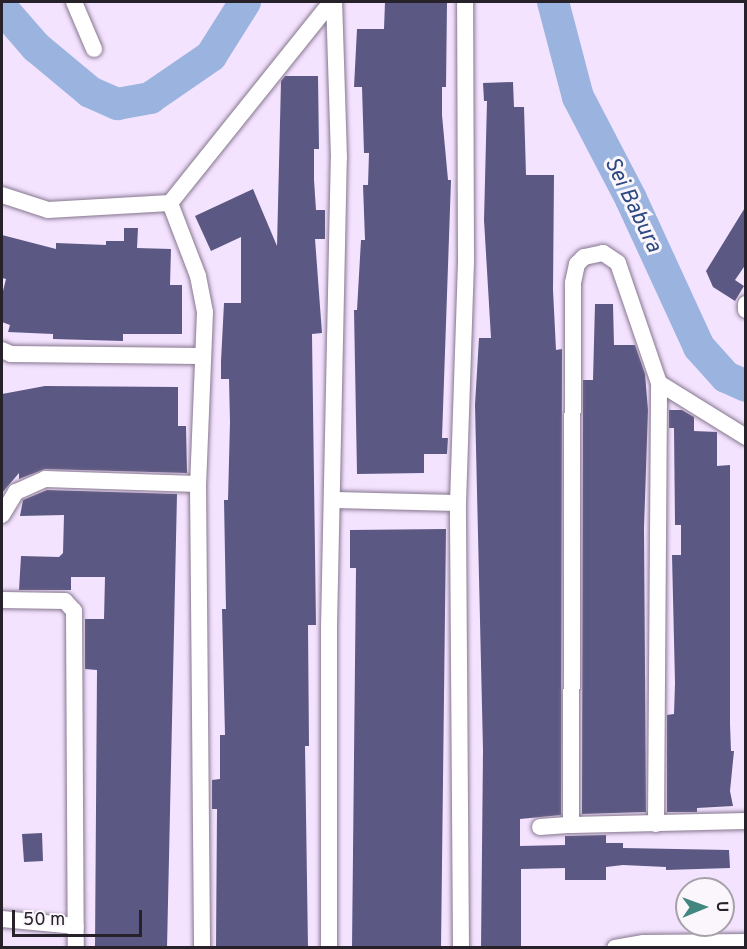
<!DOCTYPE html>
<style>
body{margin:0}
#map{position:relative;width:747px;height:949px;overflow:hidden;background:#f4e3ff;font-family:Overpass,sans-serif}
div>[style]{position:absolute}
.river>*{height:32px;margin:-16px;padding:0 16px;transform-origin:16px;border-radius:16px;background:#9bb4df}
.building>*{inset:0;background:#5b5883}
.roads{filter:drop-shadow(0 0 2px #85768e) drop-shadow(0 0 2px #85768e)}
.minor>*{height:16px;margin:-8px;padding:0 8px;transform-origin:8px;border-radius:8px;background:#fff}
span{translate:-50% -50%;white-space:nowrap;text-align:center;line-height:1.15;-webkit-text-stroke:6px #faf6fc;paint-order:stroke}
.water-label{font-size:22px;color:#2c4980;font-style:italic}
.frame{position:absolute;inset:0;border:3px solid #27212a;pointer-events:none}
.north{position:absolute;left:675px;top:877px;width:60px;height:60px;box-sizing:border-box;background:#faf6fc;border:2px solid #a6a1a8;border-radius:50%;rotate:89deg;font-size:16px;font-weight:700;line-height:24px;text-align:center;color:#27212a}
.north::after{content:'';display:block;margin:auto;width:21px;height:27px;background:#418780;clip-path:polygon(50% 0,100% 100%,50% 72%,0 100%)}
.scale{position:absolute;left:12px;top:910px;width:130px;height:27px;box-sizing:border-box;border:3px solid #27212a;border-top:0;padding-left:8px;font-size:18px;line-height:21px;white-space:nowrap;color:#27212a;-webkit-text-stroke:4px #faf6fc;paint-order:stroke}
</style>
<div id="map">
<div class="river">
<div style="left:553px;top:2px;width:98px;rotate:75.3deg"></div>
<div style="left:578px;top:97px;width:115px;rotate:62.5deg"></div>
<div style="left:631px;top:199px;width:163px;rotate:65.3deg"></div>
<div style="left:699px;top:347px;width:40px;rotate:48deg"></div>
<div style="left:726px;top:377px;width:22px;rotate:24deg"></div>
<div style="left:2px;top:8px;width:52px;rotate:48.9deg"></div>
<div style="left:36px;top:47px;width:70px;rotate:39.8deg"></div>
<div style="left:90px;top:92px;width:30px;rotate:24deg"></div>
<div style="left:117px;top:104px;width:34px;rotate:-10deg"></div>
<div style="left:150px;top:98px;width:74px;rotate:-34.5deg"></div>
<div style="left:211px;top:56px;width:64px;rotate:-57.8deg"></div>
</div>
<div class="building">
<div style="clip-path:polygon(385px 2px,447px 2px,446px 87px,442px 87px,442px 115px,448px 180px,451px 180px,442px 438px,448px 438px,447px 454px,424px 454px,424px 473px,357px 474px,354px 310px,357px 310px,361px 240px,365px 240px,363px 185px,368px 185px,369px 153px,364px 153px,362px 87px,354px 87px,357px 29px,384px 29px)"></div>
<div style="clip-path:polygon(285px 76px,318px 76px,319px 149px,314px 149px,314px 180px,316px 210px,325px 210px,325px 239px,315px 239px,322px 333px,312px 334px,316px 625px,308px 625px,309px 746px,305px 746px,308px 948px,216px 948px,217px 809px,212px 809px,212px 780px,220px 779px,220px 735px,225px 735px,222px 609px,226px 609px,224px 500px,228px 500px,230px 422px,229px 379px,221px 379px,221px 361px,224px 303px,241px 303px,241px 237px,211px 251px,195px 216px,253px 189px,277px 246px,281px 81px)"></div>
<div style="clip-path:polygon(513px 82px,514px 107px,524px 107px,526px 175px,554px 175px,553px 290px,556px 350px,562px 349px,561px 815px,520px 819px,520px 846px,565px 845px,565px 836px,606px 835px,606px 843px,623px 843px,623px 848px,729px 850px,730px 868px,666px 870px,666px 867px,623px 865px,606px 867px,606px 880px,565px 880px,565px 868px,521px 869px,521px 948px,481px 948px,483px 750px,475px 405px,479px 338px,491px 338px,484px 220px,487px 101px,484px 101px,483px 83px)"></div>
<div style="clip-path:polygon(746px 206px,746px 264px,735px 280px,744px 286px,735px 301px,713px 287px,706px 271px)"></div>
<div style="clip-path:polygon(124px 228px,138px 228px,137px 248px,171px 249px,170px 285px,182px 285px,182px 334px,123px 334px,123px 341px,53px 339px,53px 334px,8px 332px,10px 325px,2px 322px,2px 295px,6px 279px,2px 278px,2px 235px,56px 249px,56px 243px,106px 245px,106px 241px,124px 241px)"></div>
<div style="clip-path:polygon(595px 304px,613px 304px,614px 345px,635px 345px,645px 374px,648px 410px,644px 528px,646px 812px,582px 814px,583px 380px,593px 380px)"></div>
<div style="clip-path:polygon(45px 386px,178px 387px,178px 426px,186px 426px,187px 473px,45px 469px,19px 479px,19px 473px,2px 493px,2px 394px)"></div>
<div style="clip-path:polygon(669px 410px,682px 410px,694px 417px,694px 431px,717px 432px,717px 466px,730px 465px,730px 724px,731px 751px,734px 751px,730px 791px,733px 806px,697px 808px,697px 812px,667px 812px,667px 715px,674px 714px,675px 683px,672px 555px,681px 555px,681px 525px,675px 525px,674px 428px,669px 428px)"></div>
<div style="clip-path:polygon(47px 490px,177px 494px,167px 948px,95px 948px,97px 670px,85px 669px,85px 619px,104px 619px,105px 577px,71px 577px,71px 590px,19px 590px,21px 556px,59px 557px,63px 553px,64px 515px,20px 516px,23px 500px)"></div>
<div style="clip-path:polygon(446px 529px,441px 948px,352px 948px,356px 568px,350px 568px,350px 530px)"></div>
<div style="clip-path:polygon(42px 833px,43px 861px,24px 862px,22px 834px)"></div>
</div>
<div class="roads">
<div class="minor">
<div style="left:74px;top:2px;width:51px;rotate:66.9deg"></div>
<div style="left:2px;top:195px;width:48px;rotate:18.1deg"></div>
<div style="left:48px;top:210px;width:122px;rotate:-3.3deg"></div>
<div style="left:170px;top:203px;width:258px;rotate:-51.3deg"></div>
<div style="left:170px;top:203px;width:78px;rotate:69deg"></div>
<div style="left:198px;top:276px;width:37px;rotate:79deg"></div>
<div style="left:205px;top:312px;width:172px;rotate:92.3deg"></div>
<div style="left:198px;top:484px;width:464px;rotate:89.5deg"></div>
<div style="left:746px;top:304px;width:6px;rotate:90deg"></div>
<div style="left:2px;top:350px;width:10px;rotate:24deg"></div>
<div style="left:11px;top:354px;width:190px;rotate:0.6deg"></div>
<div style="left:746px;top:437px;width:102px;rotate:-148.2deg"></div>
<div style="left:659px;top:383px;width:127px;rotate:-108.9deg"></div>
<div style="left:618px;top:263px;width:18px;rotate:-146deg"></div>
<div style="left:603px;top:253px;width:19px;rotate:168deg"></div>
<div style="left:584px;top:257px;width:10px;rotate:135deg"></div>
<div style="left:577px;top:264px;width:19px;rotate:102deg"></div>
<div style="left:573px;top:283px;width:542px;rotate:90.21deg"></div>
<div style="left:571px;top:825px;width:175px;rotate:-1.3deg"></div>
<div style="left:333px;top:500px;width:125px;rotate:1.4deg"></div>
<div style="left:2px;top:515px;width:27px;rotate:-59deg"></div>
<div style="left:16px;top:492px;width:32px;rotate:-24deg"></div>
<div style="left:45px;top:479px;width:153px;rotate:1.9deg"></div>
<div style="left:2px;top:600px;width:63px;rotate:0.9deg"></div>
<div style="left:65px;top:601px;width:13px;rotate:48deg"></div>
<div style="left:74px;top:611px;width:337px;rotate:89.7deg"></div>
<div style="left:656px;top:824px;width:441px;rotate:-89.6deg"></div>
<div style="left:540px;top:827px;width:31px;rotate:-4deg"></div>
<div style="left:2px;top:919px;width:74px;rotate:5.4deg"></div>
<div style="left:329px;top:948px;width:321px;rotate:-90deg"></div>
<div style="left:329px;top:627px;width:469px;rotate:-88.8deg"></div>
<div style="left:339px;top:158px;width:156px;rotate:-91.8deg"></div>
<div style="left:461px;top:948px;width:445px;rotate:-90.4deg"></div>
<div style="left:458px;top:503px;width:241px;rotate:-88.1deg"></div>
<div style="left:466px;top:262px;width:260px;rotate:-90.2deg"></div>
<div style="left:615px;top:948px;width:29px;rotate:-10deg"></div>
<div style="left:644px;top:943px;width:102px;rotate:-0.6deg"></div>
</div>
</div>
<div class="water-label">
<span style="left:632px;top:205px;rotate:64deg">Sei Babura</span>
</div>
<div class="frame"></div>
<div class="north">U</div>
<div class="scale">50 m</div>
</div>
